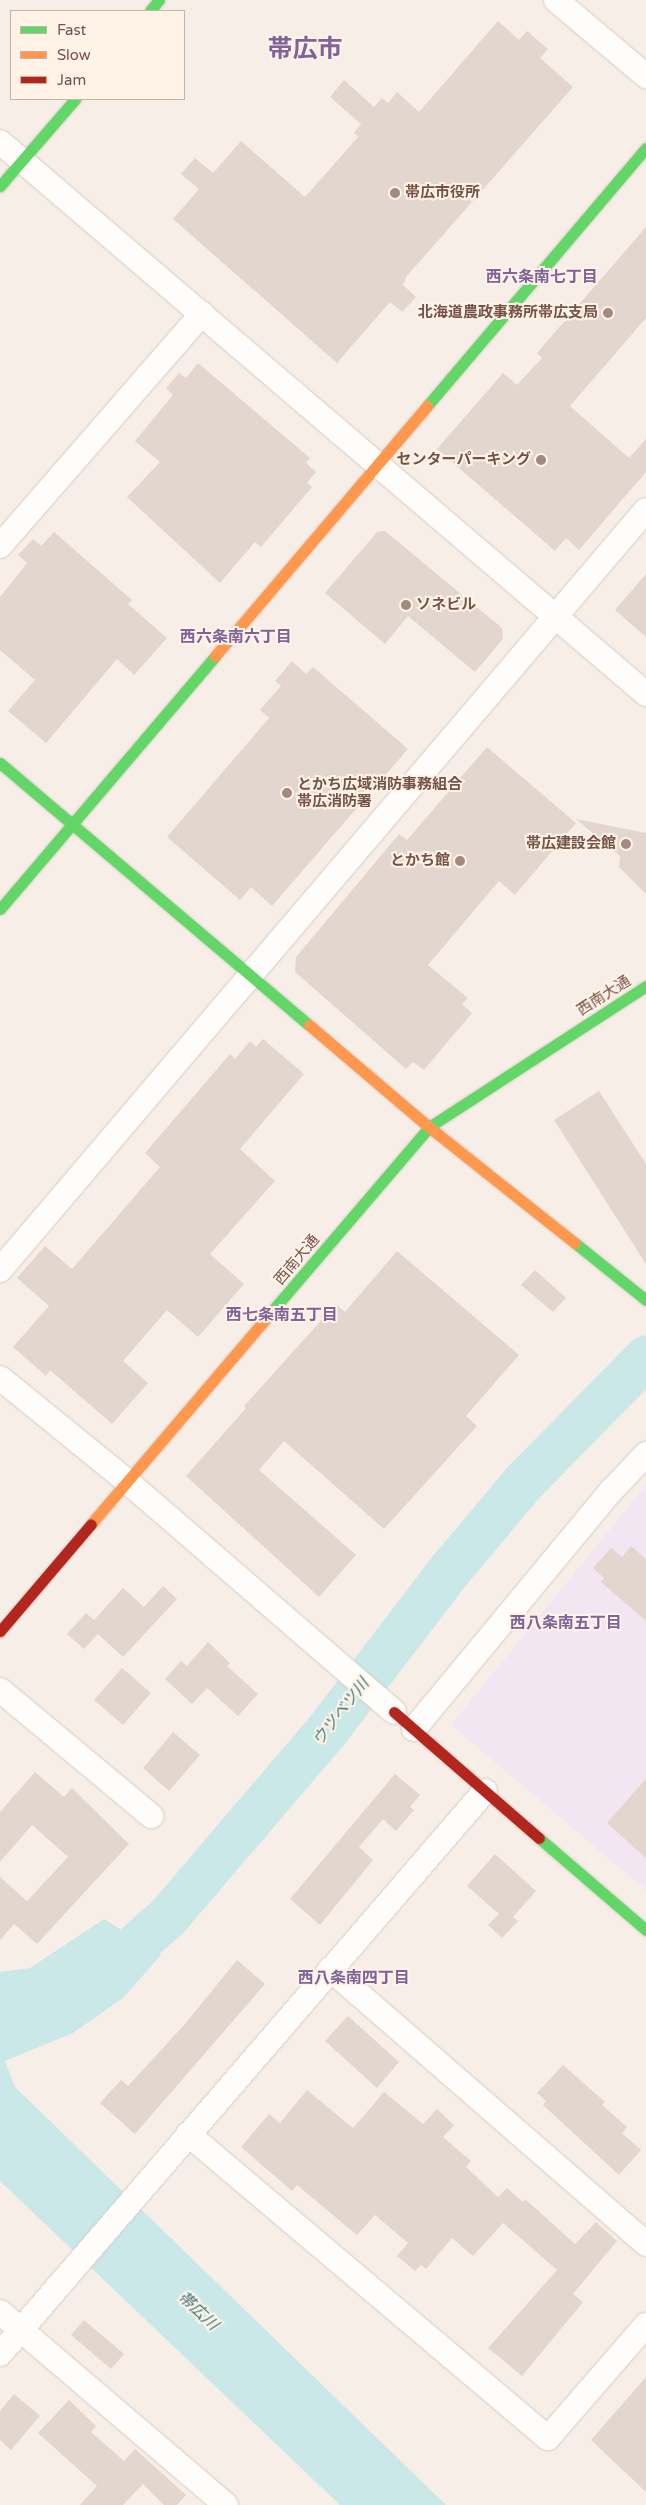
<!DOCTYPE html>
<meta charset="utf-8">
<style>
body{margin:0}
#map{position:relative;width:646px;height:2505px;overflow:hidden;background:#f7efe7;font-family:"Varela Round","Noto Sans JP",sans-serif}
div>[style]{position:absolute}
.education>*{inset:0;background:#f1e6f1}
.water>*{inset:0;background:#c9e8e7}
.river>*{height:44px;margin:-22px;padding:0 22px;transform-origin:22px;border-radius:22px;background:#c9e8e7}
.building>*{inset:0;background:#e3d6cf}
.roads{filter:drop-shadow(0 0 1px #d8ccc5) drop-shadow(0 0 1px #d8ccc5)}
.street>*{height:24px;margin:-12px;padding:0 12px;transform-origin:12px;border-radius:12px;background:#fefdfb}
.fast>*{height:11px;margin:-5.5px;padding:0 5.5px;transform-origin:5.5px;border-radius:5.5px;background:#63d668}
.slow>*{height:11px;margin:-5.5px;padding:0 5.5px;transform-origin:5.5px;border-radius:5.5px;background:#ff974d}
.jam>*{height:11px;margin:-5.5px;padding:0 5.5px;transform-origin:5.5px;border-radius:5.5px;background:#b3261e}
.dots>*{width:14px;height:14px;translate:-50% -50%;box-sizing:border-box;border:2px solid #fff3e8;border-radius:50%}
span{translate:-50% -50%;white-space:nowrap;text-align:center;line-height:1.15;-webkit-text-stroke:4px #fff3e8;paint-order:stroke}
.poi-label{font-size:15px;color:#755347;font-weight:700}
.left{translate:0 -50%;text-align:left}
.right{translate:-100% -50%;text-align:right}
.street-label{font-size:15px;color:#755347}
.neighbourhood-label{font-size:16px;color:#806398;font-weight:700}
.water-label{font-size:16px;color:#3b777b;font-style:italic}
.town-label{font-size:25px;color:#806398;font-weight:700}
.legend{position:absolute;left:10px;top:10px;width:175px;height:90px;box-sizing:border-box;background:#fff3e8;border:1px solid #c8b3a8;margin:0;padding:6px 9px;list-style:none;font-size:15px;color:#755347}
.legend li{display:flex;align-items:center;gap:10px;height:25px}
.legend b{width:25px;border:1px solid #c8b3a8}
</style>
<div id="map">
<div class="education">
<div style="clip-path:polygon(646px 1485px,646px 1890px,451px 1725px)"></div>
</div>
<div class="water">
<div style="clip-path:polygon(104px 1919px,161px 1955px,123px 1998px,73px 2033px,5px 2061px,15px 2087px,446px 2505px,340px 2505px,0 2181px,0 1972px,30px 1968px)"></div>
</div>
<div class="river">
<div style="left:0;top:2020px;width:72px;rotate:-21.9deg"></div>
<div style="left:67px;top:1993px;width:59px;rotate:-31.8deg"></div>
<div style="left:117px;top:1962px;width:68px;rotate:-41.4deg"></div>
<div style="left:168px;top:1917px;width:250px;rotate:-49.5deg"></div>
<div style="left:330px;top:1727px;width:198px;rotate:-52.6deg"></div>
<div style="left:450px;top:1570px;width:116px;rotate:-49.9deg"></div>
<div style="left:525px;top:1481px;width:173px;rotate:-45.5deg"></div>
</div>
<div class="building">
<div style="clip-path:polygon(498px 21px,519px 40px,527px 31px,548px 49px,540px 58px,573px 87px,406px 277px,403px 285px,416px 297px,402px 312px,390px 302px,337px 363px,173px 219px,199px 189px,181px 174px,195px 158px,213px 173px,241px 141px,305px 197px,358px 137px,354px 133px,361px 124px,330px 97px,344px 80px,374px 107px,382px 98px,388px 103px,397px 92px,419px 112px)"></div>
<div style="clip-path:polygon(646px 227px,646px 318px,570px 406px,629px 458px,646px 439px,646px 472px,579px 550px,566px 538px,555px 551px,437px 449px,503px 373px,517px 385px,542px 358px,537px 353px)"></div>
<div style="clip-path:polygon(198px 363px,310px 458px,306px 463px,316px 472px,307px 483px,312px 487px,261px 547px,255px 542px,220px 583px,127px 497px,160px 462px,135px 441px,173px 395px,166px 388px,179px 373px,186px 378px)"></div>
<div style="clip-path:polygon(385px 531px,502px 628px,503px 639px,475px 672px,408px 616px,385px 644px,325px 593px,377px 532px)"></div>
<div style="clip-path:polygon(54px 532px,132px 600px,128px 604px,167px 638px,134px 675px,117px 659px,46px 743px,8px 711px,35px 680px,0 650px,0 597px,27px 563px,18px 555px,33px 539px,41px 546px)"></div>
<div style="clip-path:polygon(646px 574px,646px 637px,615px 610px)"></div>
<div style="clip-path:polygon(292px 661px,306px 674px,313px 667px,408px 749px,272px 906px,251px 887px,240px 900px,167px 837px,269px 718px,260px 710px,281px 686px,275px 681px)"></div>
<div style="clip-path:polygon(487px 747px,576px 823px,515px 895px,499px 881px,428px 965px,468px 998px,462px 1004px,472px 1013px,424px 1070px,413px 1062px,406px 1069px,295px 972px,296px 957px,399px 834px,407px 840px)"></div>
<div style="clip-path:polygon(576px 819px,646px 833px,646px 894px,619px 867px,620px 856px)"></div>
<div style="clip-path:polygon(263px 1039px,304px 1074px,240px 1149px,275px 1181px,210px 1254px,244px 1284px,198px 1337px,167px 1310px,123px 1361px,148px 1383px,112px 1424px,50px 1370px,46px 1376px,13px 1347px,49px 1306px,17px 1278px,45px 1246px,72px 1269px,160px 1167px,145px 1153px,230px 1054px,235px 1059px,250px 1041px,256px 1047px)"></div>
<div style="clip-path:polygon(599px 1091px,646px 1164px,646px 1264px,554px 1120px)"></div>
<div style="clip-path:polygon(397px 1251px,519px 1355px,466px 1416px,477px 1426px,384px 1529px,284px 1441px,259px 1470px,356px 1555px,319px 1597px,186px 1476px,246px 1408px,244px 1406px,336px 1304px,345px 1312px)"></div>
<div style="clip-path:polygon(535px 1270px,566px 1298px,553px 1312px,521px 1285px)"></div>
<div style="clip-path:polygon(631px 1546px,646px 1559px,646px 1621px,601px 1582px,604px 1578px,593px 1568px,611px 1548px,622px 1557px)"></div>
<div style="clip-path:polygon(163px 1586px,177px 1599px,123px 1657px,98px 1634px,84px 1649px,67px 1634px,86px 1613px,94px 1620px,123px 1588px,144px 1607px)"></div>
<div style="clip-path:polygon(208px 1642px,230px 1663px,227px 1666px,258px 1694px,238px 1716px,207px 1688px,192px 1704px,165px 1679px,181px 1661px,187px 1666px)"></div>
<div style="clip-path:polygon(122px 1668px,151px 1693px,123px 1725px,94px 1700px)"></div>
<div style="clip-path:polygon(173px 1732px,200px 1755px,169px 1791px,143px 1768px)"></div>
<div style="clip-path:polygon(35px 1772px,64px 1797px,72px 1788px,129px 1844px,37px 1944px,14px 1924px,0 1940px,0 1877px,27px 1901px,68px 1857px,32px 1825px,0 1862px,0 1812px)"></div>
<div style="clip-path:polygon(395px 1774px,420px 1795px,410px 1807px,414px 1810px,396px 1831px,383px 1819px,359px 1847px,373px 1860px,320px 1925px,290px 1899px)"></div>
<div style="clip-path:polygon(646px 1779px,646px 1858px,607px 1823px)"></div>
<div style="clip-path:polygon(495px 1854px,536px 1891px,513px 1917px,518px 1921px,502px 1938px,488px 1925px,499px 1914px,467px 1886px)"></div>
<div style="clip-path:polygon(237px 1960px,265px 1984px,135px 2134px,100px 2103px,121px 2080px,128px 2086px,185px 2024px)"></div>
<div style="clip-path:polygon(348px 2016px,399px 2062px,377px 2088px,325px 2041px)"></div>
<div style="clip-path:polygon(563px 2065px,605px 2102px,602px 2105px,627px 2127px,622px 2133px,641px 2150px,619px 2175px,543px 2105px,546px 2101px,537px 2093px)"></div>
<div style="clip-path:polygon(307px 2090px,353px 2128px,384px 2092px,423px 2124px,437px 2109px,454px 2125px,443px 2137px,471px 2161px,466px 2167px,498px 2197px,507px 2188px,523px 2202px,525px 2199px,575px 2244px,596px 2222px,617px 2241px,573px 2294px,583px 2302px,522px 2376px,488px 2348px,557px 2270px,503px 2223px,473px 2256px,452px 2238px,426px 2269px,421px 2265px,415px 2271px,397px 2256px,408px 2243px,375px 2215px,357px 2235px,297px 2185px,292px 2191px,241px 2147px,269px 2114px,280px 2123px)"></div>
<div style="clip-path:polygon(84px 2320px,124px 2354px,111px 2369px,71px 2335px)"></div>
<div style="clip-path:polygon(646px 2377px,646px 2492px,591px 2440px)"></div>
<div style="clip-path:polygon(14px 2394px,40px 2416px,11px 2450px,0 2440px,0 2411px)"></div>
<div style="clip-path:polygon(69px 2400px,96px 2426px,91px 2432px,124px 2461px,135px 2449px,186px 2495px,177px 2505px,164px 2505px,143px 2484px,123px 2505px,80px 2505px,97px 2486px,38px 2433px)"></div>
</div>
<div class="roads">
<div class="street">
<div style="left:556px;top:0;width:118px;rotate:40.2deg"></div>
<div style="left:0;top:142px;width:850px;rotate:40.51deg"></div>
<div style="left:0;top:546px;width:308px;rotate:-49deg"></div>
<div style="left:0;top:1270px;width:997px;rotate:-49.64deg"></div>
<div style="left:0;top:1378px;width:166px;rotate:39.1deg"></div>
<div style="left:129px;top:1483px;width:350px;rotate:40.8deg"></div>
<div style="left:0;top:1690px;width:197px;rotate:39.8deg"></div>
<div style="left:414px;top:1729px;width:310px;rotate:-50.4deg"></div>
<div style="left:612px;top:1490px;width:50px;rotate:-46.6deg"></div>
<div style="left:330px;top:1969px;width:419px;rotate:41deg"></div>
<div style="left:188px;top:2134px;width:471px;rotate:40.2deg"></div>
<div style="left:548px;top:2438px;width:150px;rotate:-49.1deg"></div>
<div style="left:0;top:2312px;width:297px;rotate:40.5deg"></div>
<div style="left:0;top:2354px;width:743px;rotate:-49.26deg"></div>
</div>
<div class="fast">
<div style="left:150px;top:11px;width:14px;rotate:-51deg"></div>
<div style="left:0;top:186px;width:115px;rotate:-49.2deg"></div>
<div style="left:427px;top:406px;width:338px;rotate:-49.7deg"></div>
<div style="left:0;top:763px;width:405px;rotate:40.3deg"></div>
<div style="left:0;top:909px;width:332px;rotate:-49.6deg"></div>
<div style="left:575px;top:1243px;width:91px;rotate:38.8deg"></div>
<div style="left:272px;top:1311px;width:242px;rotate:-49.5deg"></div>
<div style="left:429px;top:1127px;width:259px;rotate:-33deg"></div>
<div style="left:539px;top:1838px;width:141px;rotate:40.7deg"></div>
</div>
<div class="slow">
<div style="left:215px;top:656px;width:328px;rotate:-49.7deg"></div>
<div style="left:309px;top:1025px;width:157px;rotate:40.4deg"></div>
<div style="left:429px;top:1127px;width:186px;rotate:38.5deg"></div>
<div style="left:91px;top:1524px;width:280px;rotate:-49.6deg"></div>
</div>
<div class="jam">
<div style="left:0;top:1631px;width:140px;rotate:-49.6deg"></div>
<div style="left:394px;top:1712px;width:192px;rotate:41deg"></div>
</div>
</div>
<div class="dots">
<div style="left:395px;top:193px;background:#a28a7f"></div>
<div style="left:608px;top:313px;background:#a28a7f"></div>
<div style="left:541px;top:460px;background:#a28a7f"></div>
<div style="left:406px;top:605px;background:#a28a7f"></div>
<div style="left:287px;top:793px;background:#a28a7f"></div>
<div style="left:626px;top:844px;background:#a28a7f"></div>
<div style="left:460px;top:861px;background:#a28a7f"></div>
</div>
<div class="poi-label">
<span class="left" style="left:405px;top:193px">帯広市役所</span>
<span class="right" style="left:598px;top:313px">北海道農政事務所帯広支局</span>
<span class="right" style="left:531px;top:460px">センターパーキング</span>
<span class="left" style="left:416px;top:605px">ソネビル</span>
<span class="left" style="left:297px;top:793px">とかち広域消防事務組合<br>帯広消防署</span>
<span class="right" style="left:616px;top:844px">帯広建設会館</span>
<span class="right" style="left:450px;top:861px">とかち館</span>
</div>
<div class="street-label">
<span style="left:604px;top:996px;rotate:-33deg">西南大通</span>
<span style="left:297px;top:1260px;rotate:-50deg">西南大通</span>
</div>
<div class="neighbourhood-label">
<span style="left:542px;top:277px">西六条南七丁目</span>
<span style="left:236px;top:637px">西六条南六丁目</span>
<span style="left:282px;top:1315px">西七条南五丁目</span>
<span style="left:566px;top:1623px">西八条南五丁目</span>
<span style="left:354px;top:1978px">西八条南四丁目</span>
</div>
<div class="water-label">
<span style="left:341px;top:1712px;rotate:-52deg">ウツベツ川</span>
<span style="left:198px;top:2311px;rotate:43deg">帯広川</span>
</div>
<div class="town-label">
<span style="left:305px;top:49px">帯広市</span>
</div>
<ul class="legend">
<li><b style="height:6px;background:#63d668"></b>Fast</li>
<li><b style="height:6px;background:#ff974d"></b>Slow</li>
<li><b style="height:6px;background:#b3261e"></b>Jam</li>
</ul>
</div>
